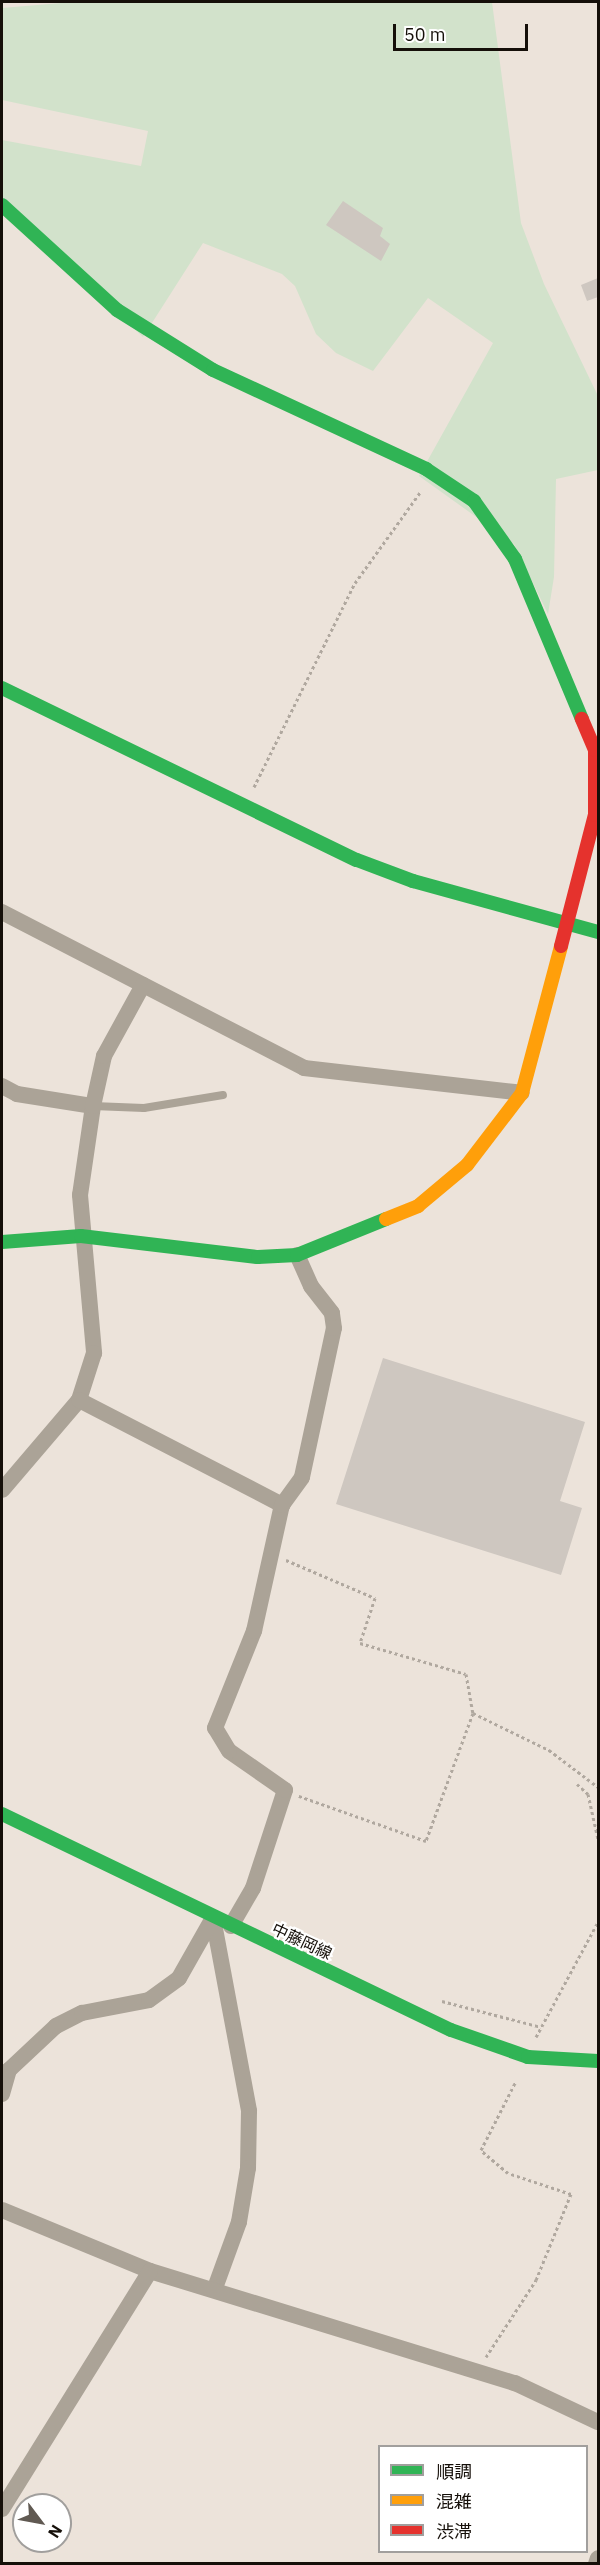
<!DOCTYPE html>
<meta charset="utf-8">
<style>
body{margin:0}
#map{position:relative;width:600px;height:2565px;overflow:hidden;background:#ece3da;font-family:"IBM Plex Sans","Noto Sans JP",sans-serif}
div>[style]{position:absolute}
.green>*{inset:0;background:#d2e2cb}
.building>*{inset:0;background:#cec7c0}
.path>*{height:3px;margin-top:-1.5px;transform-origin:0;background:repeating-linear-gradient(90deg,#b0a89f 0 3px,transparent 0 6px)}
.lane>*{height:8px;margin:-4px;padding:0 4px;transform-origin:4px;border-radius:4px;background:#aba397}
.street>*{height:16px;margin:-8px;padding:0 8px;transform-origin:8px;border-radius:8px;background:#aba397}
.fast>*{height:14px;margin:-7px;padding:0 7px;transform-origin:7px;border-radius:7px;background:#30b455}
.slow>*{height:14px;margin:-7px;padding:0 7px;transform-origin:7px;border-radius:7px;background:#ff9f0a}
.jam>*{height:14px;margin:-7px;padding:0 7px;transform-origin:7px;border-radius:7px;background:#e5322d}
span{translate:-50% -50%;white-space:nowrap;text-align:center;line-height:1.15;-webkit-text-stroke:4.5px #fff;paint-order:stroke}
.street-label{font-size:16px;color:#150f09}
.frame{position:absolute;inset:0;border:3px solid #150f09;pointer-events:none}
.legend{position:absolute;left:378px;top:2445px;width:210px;height:108px;box-sizing:border-box;background:#fff;border:2px solid #a19f9d;margin:0;padding:8px 10px;list-style:none;font-size:18px;color:#150f09}
.legend li{display:flex;align-items:center;gap:12px;height:30px}
.legend b{width:30px;border:2px solid #a19f9d}
.north{position:absolute;left:12px;top:2493px;width:60px;height:60px;box-sizing:border-box;background:#fff;border:2px solid #a19f9d;border-radius:50%;rotate:122deg;font-size:16px;font-weight:700;line-height:24px;text-align:center;color:#150f09}
.north::after{content:'';display:block;margin:auto;width:21px;height:27px;background:#605952;clip-path:polygon(50% 0,100% 100%,50% 72%,0 100%)}
.scale{position:absolute;left:393px;top:24px;width:135px;height:27px;box-sizing:border-box;border:3px solid #150f09;border-top:0;padding-left:8px;font-size:18px;line-height:21px;white-space:nowrap;color:#150f09;-webkit-text-stroke:4px #fff;paint-order:stroke}
</style>
<div id="map">
<div class="green">
<div style="clip-path:polygon(73px 2px,492px 2px,521px 223px,544px 284px,598px 396px,598px 470px,556px 479px,554px 577px,548px 614px,514px 544px,419px 476px,493px 343px,428px 298px,373px 371px,336px 353px,316px 334px,295px 286px,282px 274px,203px 243px,143px 337px,2px 206px,2px 140px,141px 166px,148px 131px,2px 100px,2px 8px)"></div>
</div>
<div class="building">
<div style="clip-path:polygon(343px 201px,383px 228px,380px 236px,390px 244px,381px 261px,326px 225px)"></div>
<div style="clip-path:polygon(598px 278px,598px 297px,587px 301px,581px 285px)"></div>
<div style="clip-path:polygon(383px 1358px,585px 1422px,560px 1501px,582px 1508px,561px 1575px,336px 1504px)"></div>
</div>
<div class="path">
<div style="left:254px;top:787px;width:228px;rotate:-63.7deg"></div>
<div style="left:355px;top:583px;width:113px;rotate:-54.3deg"></div>
<div style="left:286px;top:1560px;width:97px;rotate:23.1deg"></div>
<div style="left:375px;top:1598px;width:47px;rotate:108.4deg"></div>
<div style="left:360px;top:1643px;width:110px;rotate:16.3deg"></div>
<div style="left:466px;top:1674px;width:40px;rotate:80deg"></div>
<div style="left:473px;top:1713px;width:136px;rotate:110.2deg"></div>
<div style="left:426px;top:1841px;width:135px;rotate:-160.5deg"></div>
<div style="left:473px;top:1713px;width:85px;rotate:26deg"></div>
<div style="left:549px;top:1750px;width:61px;rotate:37.1deg"></div>
<div style="left:577px;top:1784px;width:15px;rotate:42deg"></div>
<div style="left:588px;top:1794px;width:46px;rotate:77.5deg"></div>
<div style="left:442px;top:2001px;width:102px;rotate:14.7deg"></div>
<div style="left:536px;top:2037px;width:131px;rotate:-61.7deg"></div>
<div style="left:486px;top:2357px;width:92px;rotate:-57deg"></div>
<div style="left:536px;top:2280px;width:93px;rotate:-67.9deg"></div>
<div style="left:571px;top:2194px;width:66px;rotate:-161.6deg"></div>
<div style="left:508px;top:2173px;width:35px;rotate:-140deg"></div>
<div style="left:481px;top:2150px;width:77px;rotate:-63.1deg"></div>
</div>
<div class="lane">
<div style="left:93px;top:1106px;width:51px;rotate:2.2deg"></div>
<div style="left:144px;top:1108px;width:80px;rotate:-9.3deg"></div>
</div>
<div class="street">
<div style="left:2px;top:912px;width:340px;rotate:27.3deg"></div>
<div style="left:304px;top:1068px;width:219px;rotate:6.5deg"></div>
<div style="left:2px;top:1086px;width:17px;rotate:28deg"></div>
<div style="left:17px;top:1094px;width:77px;rotate:9deg"></div>
<div style="left:93px;top:1106px;width:90px;rotate:98.3deg"></div>
<div style="left:80px;top:1195px;width:159px;rotate:84.9deg"></div>
<div style="left:94px;top:1353px;width:49px;rotate:107.7deg"></div>
<div style="left:79px;top:1400px;width:118px;rotate:130.5deg"></div>
<div style="left:93px;top:1106px;width:51px;rotate:-77.6deg"></div>
<div style="left:104px;top:1056px;width:81px;rotate:-61.2deg"></div>
<div style="left:79px;top:1400px;width:229px;rotate:27.3deg"></div>
<div style="left:213px;top:1918px;width:196px;rotate:79.4deg"></div>
<div style="left:249px;top:2111px;width:57px;rotate:91deg"></div>
<div style="left:248px;top:2168px;width:55px;rotate:99.5deg"></div>
<div style="left:239px;top:2222px;width:70px;rotate:110deg"></div>
<div style="left:231px;top:1926px;width:44px;rotate:-59.9deg"></div>
<div style="left:253px;top:1888px;width:103px;rotate:-71.9deg"></div>
<div style="left:285px;top:1790px;width:68px;rotate:-145.1deg"></div>
<div style="left:229px;top:1751px;width:27px;rotate:-121deg"></div>
<div style="left:215px;top:1728px;width:105px;rotate:-68.1deg"></div>
<div style="left:254px;top:1631px;width:129px;rotate:-77.5deg"></div>
<div style="left:282px;top:1505px;width:34px;rotate:-54deg"></div>
<div style="left:302px;top:1477px;width:152px;rotate:-77.9deg"></div>
<div style="left:334px;top:1328px;width:15px;rotate:-98deg"></div>
<div style="left:332px;top:1313px;width:34px;rotate:-128deg"></div>
<div style="left:311px;top:1286px;width:34px;rotate:-114deg"></div>
<div style="left:2px;top:2094px;width:25px;rotate:-74deg"></div>
<div style="left:9px;top:2070px;width:64px;rotate:-43.1deg"></div>
<div style="left:56px;top:2026px;width:29px;rotate:-27deg"></div>
<div style="left:82px;top:2013px;width:68px;rotate:-11deg"></div>
<div style="left:149px;top:2000px;width:37px;rotate:-36deg"></div>
<div style="left:179px;top:1978px;width:69px;rotate:-60.5deg"></div>
<div style="left:2px;top:2210px;width:160px;rotate:22.4deg"></div>
<div style="left:150px;top:2271px;width:382px;rotate:17.1deg"></div>
<div style="left:515px;top:2383px;width:92px;rotate:25.2deg"></div>
<div style="left:2px;top:2509px;width:280px;rotate:-58.1deg"></div>
<div style="left:596px;top:2564px;width:6px;rotate:-72deg"></div>
</div>
<div class="fast">
<div style="left:2px;top:205px;width:156px;rotate:42.4deg"></div>
<div style="left:117px;top:310px;width:113px;rotate:32deg"></div>
<div style="left:213px;top:370px;width:235px;rotate:24.9deg"></div>
<div style="left:426px;top:469px;width:58px;rotate:33.7deg"></div>
<div style="left:474px;top:501px;width:71px;rotate:54.7deg"></div>
<div style="left:515px;top:559px;width:173px;rotate:67.3deg"></div>
<div style="left:2px;top:688px;width:394px;rotate:25.9deg"></div>
<div style="left:357px;top:860px;width:60px;rotate:20.6deg"></div>
<div style="left:413px;top:881px;width:192px;rotate:15.4deg"></div>
<div style="left:2px;top:1242px;width:79px;rotate:-4.3deg"></div>
<div style="left:81px;top:1236px;width:178px;rotate:6.8deg"></div>
<div style="left:258px;top:1257px;width:39px;rotate:-3deg"></div>
<div style="left:297px;top:1255px;width:96px;rotate:-22deg"></div>
<div style="left:2px;top:1814px;width:498px;rotate:25.7deg"></div>
<div style="left:451px;top:2030px;width:82px;rotate:19.3deg"></div>
<div style="left:528px;top:2057px;width:70px;rotate:3.3deg"></div>
</div>
<div class="slow">
<div style="left:386px;top:1219px;width:35px;rotate:-22deg"></div>
<div style="left:418px;top:1206px;width:64px;rotate:-39.9deg"></div>
<div style="left:467px;top:1165px;width:91px;rotate:-52.6deg"></div>
<div style="left:522px;top:1093px;width:152px;rotate:-75.1deg"></div>
</div>
<div class="jam">
<div style="left:561px;top:946px;width:135px;rotate:-75.5deg"></div>
<div style="left:595px;top:815px;width:65px;rotate:-90deg"></div>
<div style="left:595px;top:750px;width:34px;rotate:-113deg"></div>
</div>
<div class="street-label">
<span style="left:302px;top:1941px;rotate:25deg">中藤岡線</span>
</div>
<div class="frame"></div>
<ul class="legend">
<li><b style="height:8px;background:#30b455"></b>順調</li>
<li><b style="height:8px;background:#ff9f0a"></b>混雑</li>
<li><b style="height:8px;background:#e5322d"></b>渋滞</li>
</ul>
<div class="north">N</div>
<div class="scale">50 m</div>
</div>
